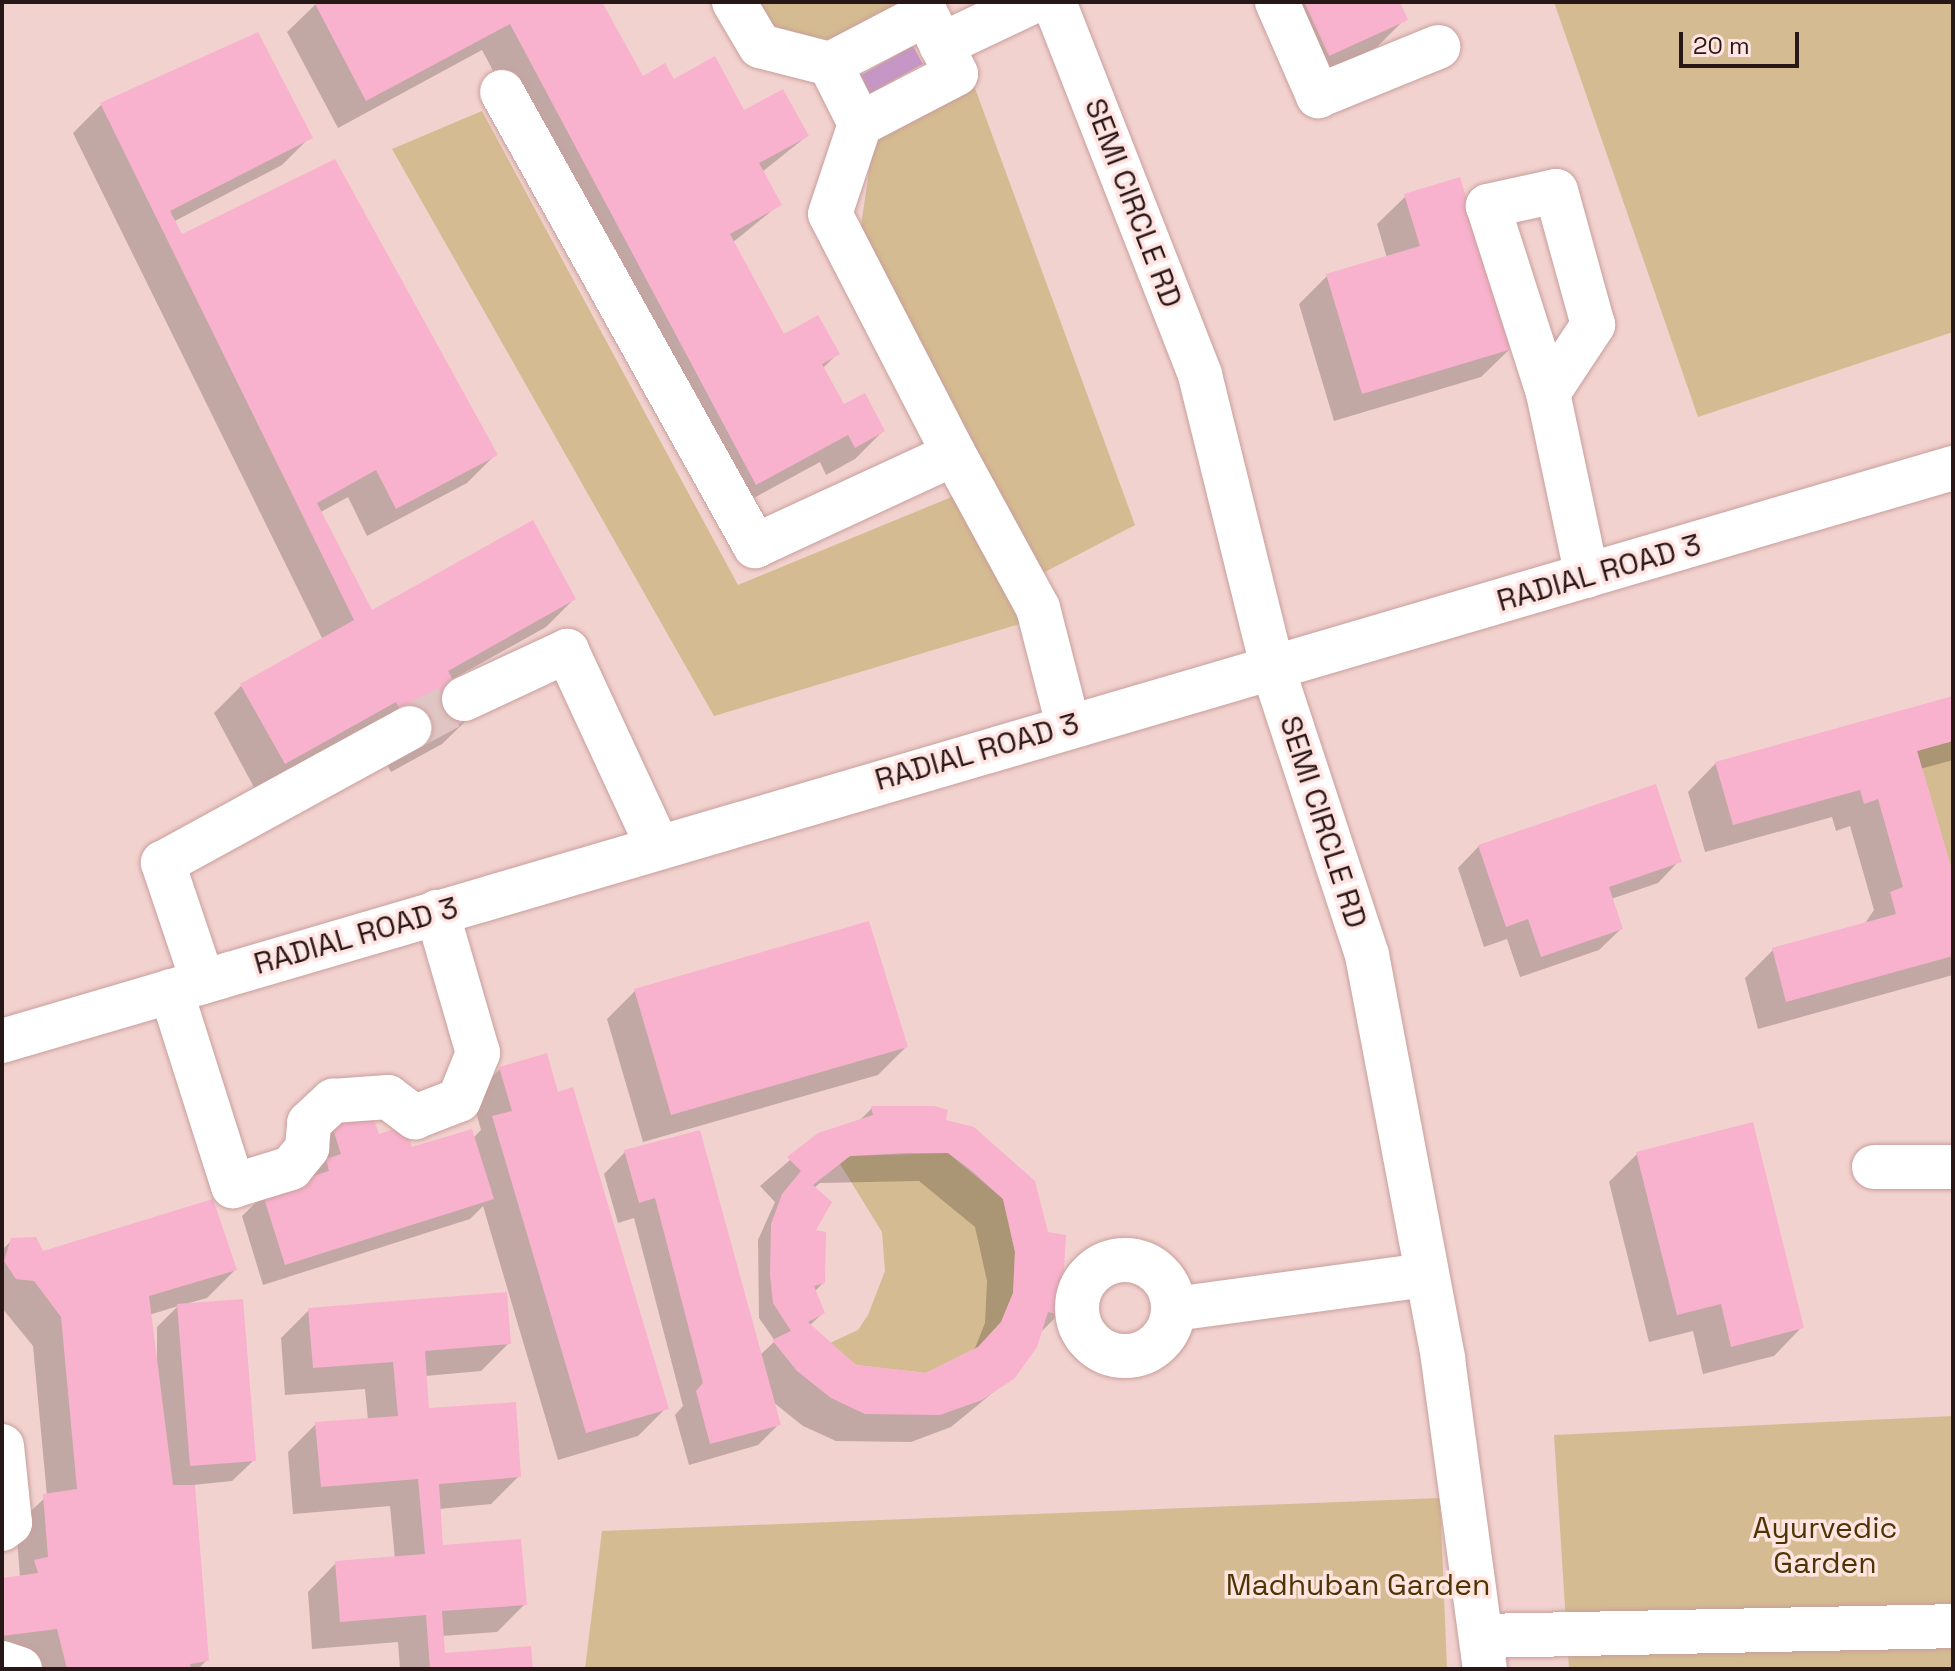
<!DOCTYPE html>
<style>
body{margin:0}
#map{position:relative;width:1955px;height:1671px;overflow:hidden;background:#ffe4e2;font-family:"Space Grotesk",sans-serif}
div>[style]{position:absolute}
.built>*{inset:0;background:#f2d2cf}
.green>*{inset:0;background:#d5bb91}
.water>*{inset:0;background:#c696c7}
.shadow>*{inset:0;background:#0003}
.building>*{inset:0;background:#f8b2cd}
.minor-tunnel>*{height:44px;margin-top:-22px;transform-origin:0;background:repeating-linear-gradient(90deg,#dfc5c3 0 44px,transparent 0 66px)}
.roads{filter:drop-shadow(0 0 2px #c89f9c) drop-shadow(0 0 2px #c89f9c)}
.minor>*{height:44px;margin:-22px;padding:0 22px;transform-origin:22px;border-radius:22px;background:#fff}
.minor>.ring{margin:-22px;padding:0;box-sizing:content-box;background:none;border:44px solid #fff;border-radius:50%}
span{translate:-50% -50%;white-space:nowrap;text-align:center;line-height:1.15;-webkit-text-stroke:7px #ffe4e2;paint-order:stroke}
.street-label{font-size:30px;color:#271716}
.park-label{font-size:30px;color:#4d3503}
.frame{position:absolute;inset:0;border:4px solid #271716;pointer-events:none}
.scale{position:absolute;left:1679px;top:32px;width:120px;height:36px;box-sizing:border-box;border:4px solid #271716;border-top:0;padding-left:10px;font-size:24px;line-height:28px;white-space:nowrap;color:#271716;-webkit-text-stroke:6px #ffe4e2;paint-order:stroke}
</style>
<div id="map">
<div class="built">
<div style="clip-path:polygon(2px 2px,1953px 2px,1953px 1669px,2px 1669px)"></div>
</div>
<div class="green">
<div style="clip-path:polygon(747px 2px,907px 2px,828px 49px,758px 21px)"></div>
<div style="clip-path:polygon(1554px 2px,1953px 2px,1953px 332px,1698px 417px)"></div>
<div style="clip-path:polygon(972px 80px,1135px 525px,1043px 573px,860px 232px,875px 131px)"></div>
<div style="clip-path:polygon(482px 111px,738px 585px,954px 496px,1023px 623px,714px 716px,392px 149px)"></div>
<div style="clip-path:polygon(1953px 741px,1953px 874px,1917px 751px)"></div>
<div style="clip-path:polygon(948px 1153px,1003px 1199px,1015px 1252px,1013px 1293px,1001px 1322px,978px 1347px,926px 1373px,856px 1365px,830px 1343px,858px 1330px,868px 1315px,885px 1271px,882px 1232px,840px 1164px,850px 1156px)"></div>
<div style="clip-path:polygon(1953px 1416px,1953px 1669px,1569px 1669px,1554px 1435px)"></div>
<div style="clip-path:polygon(1440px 1498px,1447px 1669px,585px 1669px,602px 1531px)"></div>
</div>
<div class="water">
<div style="clip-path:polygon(913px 46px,923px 64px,863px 97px,854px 79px)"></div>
</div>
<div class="shadow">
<div style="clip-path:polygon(318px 2px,600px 2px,642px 78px,673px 81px,807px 136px,762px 172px,780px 204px,732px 243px,783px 336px,837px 354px,823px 368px,844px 407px,883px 431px,855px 459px,826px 475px,820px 462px,728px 512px,482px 50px,338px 128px,287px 32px)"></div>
<div style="clip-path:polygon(1264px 2px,1398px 2px,1405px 19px,1377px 47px,1300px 83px)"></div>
<div style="clip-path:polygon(101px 105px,310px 137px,282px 165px,173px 222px,181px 237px,495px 455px,467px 483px,367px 536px,348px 497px,319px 513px,371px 613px,574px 599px,546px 627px,451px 680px,471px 716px,442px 744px,391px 772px,367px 729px,256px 791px,214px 713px,242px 685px,323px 640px,73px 133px)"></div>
<div style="clip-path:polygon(1406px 196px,1510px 349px,1481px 377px,1334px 421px,1299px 304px,1327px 276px,1387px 258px,1377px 224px)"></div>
<div style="clip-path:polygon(1953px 698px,1953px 760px,1920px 769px,1953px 881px,1953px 975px,1758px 1029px,1745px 978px,1773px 950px,1864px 925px,1874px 910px,1850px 826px,1836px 831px,1832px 817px,1705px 852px,1688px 792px,1716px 763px)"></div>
<div style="clip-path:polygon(1479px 846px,1679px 861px,1658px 883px,1611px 899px,1621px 929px,1599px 950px,1520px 977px,1507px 939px,1484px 947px,1458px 868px)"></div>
<div style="clip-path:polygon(635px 991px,906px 1047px,878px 1075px,643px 1142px,607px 1019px)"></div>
<div style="clip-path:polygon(500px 1069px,666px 1408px,638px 1436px,558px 1460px,483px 1206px,470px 1219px,263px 1285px,242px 1216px,333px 1128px,411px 1150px,473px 1138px,481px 1130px,472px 1097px)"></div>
<div style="clip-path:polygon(evenodd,872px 1108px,973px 1129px,1059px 1314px,1039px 1334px,1013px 1376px,951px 1427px,911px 1442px,836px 1441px,803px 1426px,773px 1402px,779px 1424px,758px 1445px,689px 1465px,675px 1415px,683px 1406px,634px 1218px,618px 1223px,604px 1174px,625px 1152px,760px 1355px,775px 1341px,759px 1318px,758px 1240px,775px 1202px,760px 1186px,819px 1135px,857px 1123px,872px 1108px,919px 1181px,975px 1227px,987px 1281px,985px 1323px,975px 1348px,959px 1362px,927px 1375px,855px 1367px,809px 1326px,823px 1313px,814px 1292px,823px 1283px,813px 1231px,814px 1188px,820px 1183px,919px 1181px)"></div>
<div style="clip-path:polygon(1637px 1154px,1802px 1327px,1774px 1356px,1703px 1374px,1693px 1331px,1649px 1342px,1609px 1182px)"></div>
<div style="clip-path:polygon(evenodd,12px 1240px,42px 1253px,235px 1270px,207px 1298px,189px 1303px,254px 1460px,232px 1481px,193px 1485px,207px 1660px,198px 1669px,32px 1669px,2px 1660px,2px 1580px,20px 1577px,16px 1525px,47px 1496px,33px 1346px,2px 1308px,2px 1250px,12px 1240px,178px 1306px,157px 1327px,157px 1372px,149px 1315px,178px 1306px)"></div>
<div style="clip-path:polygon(309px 1310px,509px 1343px,481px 1371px,425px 1376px,427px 1410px,519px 1476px,491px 1504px,439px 1509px,441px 1547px,525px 1604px,497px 1632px,442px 1636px,443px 1655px,531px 1669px,400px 1669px,398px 1642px,312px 1649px,308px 1592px,336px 1563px,395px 1559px,390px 1506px,293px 1514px,288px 1452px,316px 1424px,368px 1420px,365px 1389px,285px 1395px,281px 1338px)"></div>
</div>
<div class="building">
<div style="clip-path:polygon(314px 2px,602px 2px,643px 76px,665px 63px,674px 79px,715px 56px,744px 110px,783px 89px,809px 136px,759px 163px,782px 205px,730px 234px,784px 334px,818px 315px,840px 354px,822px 364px,844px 404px,865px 393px,885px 431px,855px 448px,848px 435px,756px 485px,510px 24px,366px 101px)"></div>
<div style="clip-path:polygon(1304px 2px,1400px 2px,1408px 20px,1329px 56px)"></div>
<div style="clip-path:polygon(258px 32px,313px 138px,170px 211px,182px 234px,335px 159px,498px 455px,396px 509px,376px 470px,317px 503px,372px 610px,533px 520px,576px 599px,448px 671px,473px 716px,420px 746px,396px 702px,285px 764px,240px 684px,354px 620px,100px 103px)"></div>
<div style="clip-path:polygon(1460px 177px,1512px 349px,1362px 394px,1326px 274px,1420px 246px,1404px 194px)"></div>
<div style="clip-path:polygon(1953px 696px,1953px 741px,1917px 751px,1953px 874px,1953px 956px,1786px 1002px,1772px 948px,1896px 914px,1890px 892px,1903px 887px,1878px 799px,1864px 804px,1860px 790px,1733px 825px,1715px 762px)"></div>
<div style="clip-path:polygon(1656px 784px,1682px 862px,1609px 887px,1623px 929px,1541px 957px,1528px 919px,1506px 927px,1478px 845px)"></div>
<div style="clip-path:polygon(869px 921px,908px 1047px,671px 1115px,634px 989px)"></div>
<div style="clip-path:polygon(547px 1053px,558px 1092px,573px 1087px,669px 1409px,586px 1433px,492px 1116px,512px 1111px,499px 1067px)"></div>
<div style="clip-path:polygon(evenodd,871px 1106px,934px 1106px,948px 1110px,946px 1120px,974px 1127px,1035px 1181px,1048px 1232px,1066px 1235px,1061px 1315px,1048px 1312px,1037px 1347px,1015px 1378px,982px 1400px,940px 1415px,865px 1414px,831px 1398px,797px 1371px,772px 1340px,791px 1331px,773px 1303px,770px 1275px,771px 1224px,782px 1194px,801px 1171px,787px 1157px,818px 1133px,873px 1115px,871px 1106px,907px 1153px,948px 1153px,972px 1171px,1003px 1199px,1015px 1252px,1013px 1293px,1001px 1322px,978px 1347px,926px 1373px,856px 1365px,808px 1322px,825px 1313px,814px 1286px,825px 1283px,826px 1232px,816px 1230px,832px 1202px,813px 1185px,850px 1156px,907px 1153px)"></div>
<div style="clip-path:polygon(372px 1114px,379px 1134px,405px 1126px,412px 1147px,472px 1129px,494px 1199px,285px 1265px,262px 1192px,329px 1171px,326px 1159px,341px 1154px,332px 1126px)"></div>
<div style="clip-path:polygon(1753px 1122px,1804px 1328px,1731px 1347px,1721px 1304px,1677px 1315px,1636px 1152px)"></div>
<div style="clip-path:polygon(700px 1130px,781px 1425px,710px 1444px,696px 1391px,703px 1383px,655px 1198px,639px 1203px,624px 1150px)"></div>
<div style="clip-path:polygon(213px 1199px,237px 1270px,149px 1296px,173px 1485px,195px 1485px,209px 1661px,190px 1664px,191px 1669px,67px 1669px,57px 1629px,2px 1636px,2px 1578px,38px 1573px,34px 1560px,48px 1557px,43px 1494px,77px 1489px,61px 1317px,34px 1281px,16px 1279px,4px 1261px,11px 1238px,36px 1237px,43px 1251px)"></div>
<div style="clip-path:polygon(507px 1292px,511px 1344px,425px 1351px,429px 1408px,516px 1402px,521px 1477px,439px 1484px,443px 1545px,521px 1539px,527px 1605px,442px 1611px,445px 1653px,531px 1646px,533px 1669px,430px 1669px,426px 1615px,340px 1622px,335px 1561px,425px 1554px,418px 1479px,321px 1487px,315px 1422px,398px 1416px,393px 1362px,313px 1368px,308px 1308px)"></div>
<div style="clip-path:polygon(243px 1299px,256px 1461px,190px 1466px,177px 1304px)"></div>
</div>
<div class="minor-tunnel">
<div style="left:410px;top:728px;width:61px;rotate:-28.2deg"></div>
</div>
<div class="roads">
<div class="minor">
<div style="left:1054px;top:2px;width:401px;rotate:68.6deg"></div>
<div style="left:1200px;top:375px;width:300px;rotate:76.1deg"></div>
<div style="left:1272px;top:666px;width:304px;rotate:71.8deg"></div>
<div style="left:1367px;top:955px;width:411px;rotate:79.3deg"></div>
<div style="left:1443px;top:1359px;width:313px;rotate:82.3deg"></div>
<div style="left:1277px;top:2px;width:103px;rotate:66.4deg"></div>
<div style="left:1318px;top:96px;width:130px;rotate:-22.2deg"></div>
<div style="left:941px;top:45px;width:101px;rotate:-25.3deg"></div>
<div style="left:830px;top:64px;width:108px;rotate:-27.5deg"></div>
<div style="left:926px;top:14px;width:67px;rotate:63.4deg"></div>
<div style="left:956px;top:74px;width:108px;rotate:152.5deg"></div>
<div style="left:502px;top:92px;width:520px;rotate:60.87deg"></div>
<div style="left:755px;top:546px;width:219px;rotate:-24.8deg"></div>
<div style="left:954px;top:454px;width:270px;rotate:-117.3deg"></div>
<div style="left:830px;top:214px;width:95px;rotate:-71.6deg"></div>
<div style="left:860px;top:124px;width:67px;rotate:-116.6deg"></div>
<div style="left:830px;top:64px;width:72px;rotate:-165.6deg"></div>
<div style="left:760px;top:46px;width:51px;rotate:-120.6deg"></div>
<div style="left:1548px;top:393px;width:82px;rotate:-56.5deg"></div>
<div style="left:1593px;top:325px;width:139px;rotate:-105.4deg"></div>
<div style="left:1556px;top:191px;width:70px;rotate:167.6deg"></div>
<div style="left:1488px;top:206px;width:196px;rotate:72.2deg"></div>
<div style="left:1548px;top:393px;width:187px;rotate:78deg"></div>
<div style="left:954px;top:454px;width:175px;rotate:61.4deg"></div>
<div style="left:1038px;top:608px;width:121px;rotate:75.6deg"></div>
<div style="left:464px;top:699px;width:114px;rotate:-25deg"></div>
<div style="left:567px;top:651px;width:216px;rotate:65.1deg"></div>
<div style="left:203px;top:982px;width:126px;rotate:-108.6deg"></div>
<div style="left:163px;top:863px;width:281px;rotate:-28.7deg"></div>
<div style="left:171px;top:991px;width:205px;rotate:72.4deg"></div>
<div style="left:233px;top:1186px;width:61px;rotate:-17.2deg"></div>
<div style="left:291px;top:1168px;width:26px;rotate:-51deg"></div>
<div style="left:307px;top:1148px;width:25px;rotate:-85deg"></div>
<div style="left:309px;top:1123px;width:33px;rotate:-43deg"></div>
<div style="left:333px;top:1101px;width:55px;rotate:-4.2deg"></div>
<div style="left:388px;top:1097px;width:34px;rotate:37deg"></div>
<div style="left:415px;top:1117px;width:47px;rotate:-21.1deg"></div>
<div style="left:459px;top:1100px;width:51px;rotate:-68deg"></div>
<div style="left:478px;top:1053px;width:147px;rotate:-106.2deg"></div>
<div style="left:2px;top:1041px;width:2033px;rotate:-16.37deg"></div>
<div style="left:1874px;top:1167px;width:79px"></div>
<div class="ring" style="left:1077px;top:1260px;width:52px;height:52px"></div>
<div style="left:1174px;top:1309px;width:255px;rotate:-7.7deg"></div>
<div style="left:2px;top:1446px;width:77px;rotate:84.1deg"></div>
<div style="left:10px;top:1523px;width:10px;rotate:143deg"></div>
<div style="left:1482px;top:1636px;width:471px;rotate:-1.2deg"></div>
<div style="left:2px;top:1663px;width:19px;rotate:18deg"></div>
</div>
</div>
<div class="street-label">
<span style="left:1133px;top:203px;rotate:69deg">SEMI CIRCLE RD</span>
<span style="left:1599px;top:573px;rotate:-16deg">RADIAL ROAD 3</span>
<span style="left:977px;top:752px;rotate:-16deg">RADIAL ROAD 3</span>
<span style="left:1323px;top:822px;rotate:72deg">SEMI CIRCLE RD</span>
<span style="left:356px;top:936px;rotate:-16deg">RADIAL ROAD 3</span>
</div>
<div class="park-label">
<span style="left:1825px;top:1545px">Ayurvedic<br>Garden</span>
<span style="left:1358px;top:1585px">Madhuban Garden</span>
</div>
<div class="frame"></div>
<div class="scale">20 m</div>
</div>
